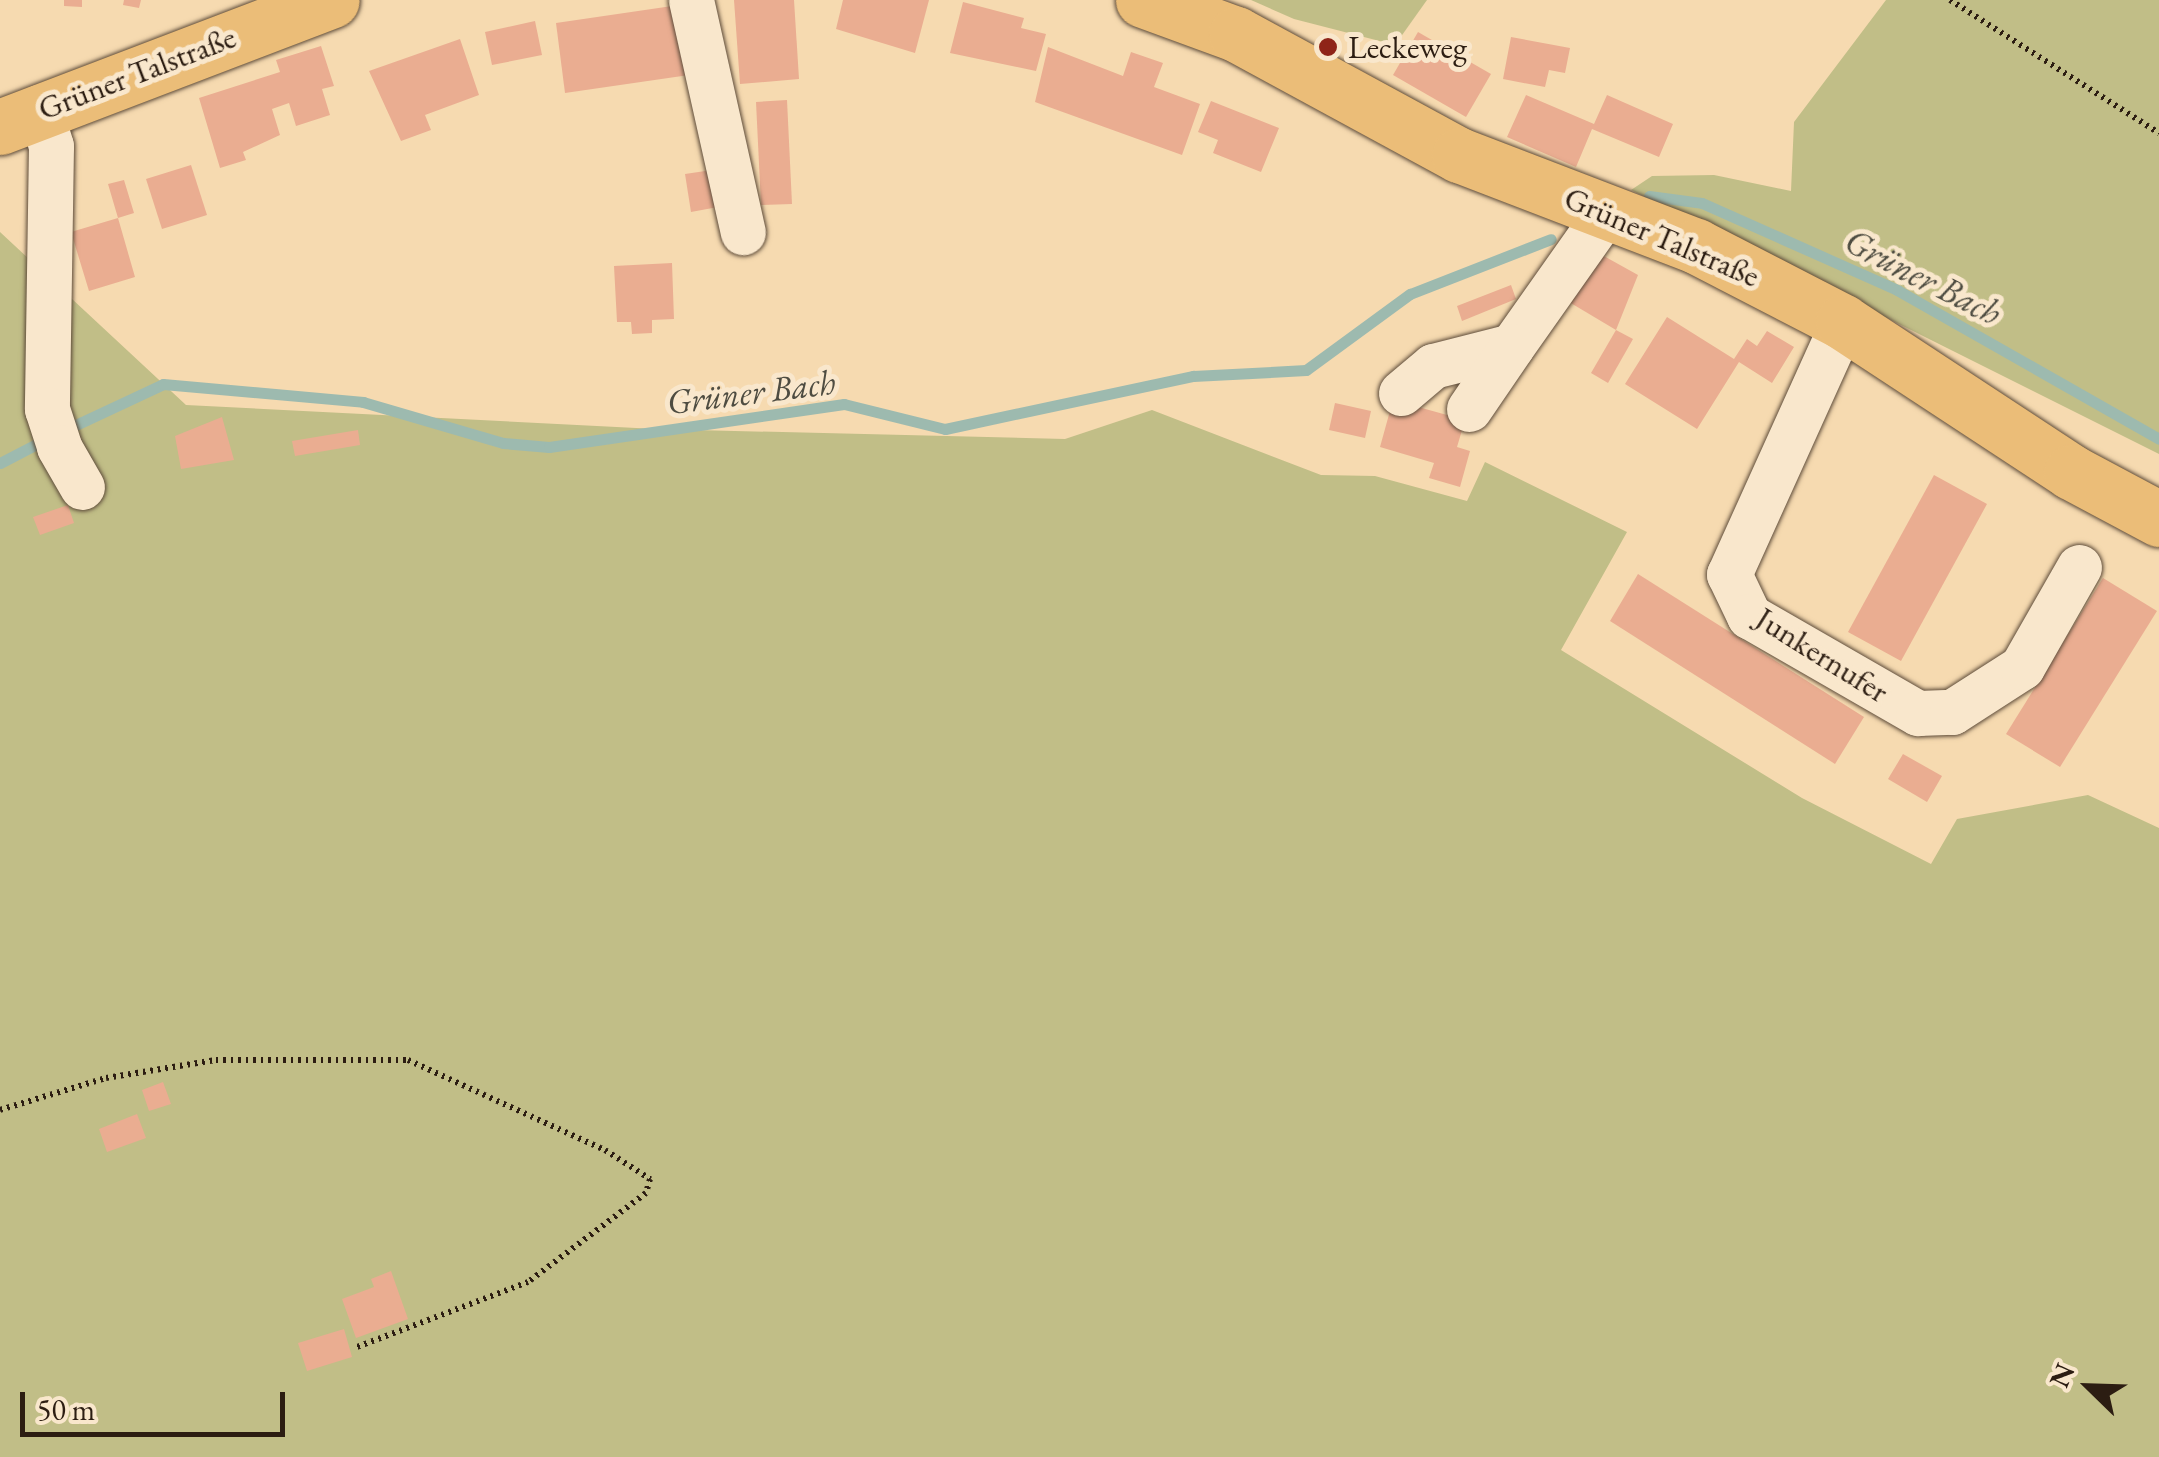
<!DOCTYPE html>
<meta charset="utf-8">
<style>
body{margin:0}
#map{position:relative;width:2159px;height:1457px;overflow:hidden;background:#f6dab0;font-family:"EB Garamond",serif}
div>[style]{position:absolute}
.green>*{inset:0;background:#c1be87}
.stream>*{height:11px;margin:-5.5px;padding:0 5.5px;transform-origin:5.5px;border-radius:5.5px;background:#9dbaaf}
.building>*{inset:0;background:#eaad91}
.path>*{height:6px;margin-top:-3px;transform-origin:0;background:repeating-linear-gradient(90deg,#2c1d12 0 2.5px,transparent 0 7.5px)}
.roads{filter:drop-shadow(0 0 2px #5e4c3a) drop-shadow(0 0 2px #5e4c3a)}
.minor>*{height:45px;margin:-22.5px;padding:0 22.5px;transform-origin:22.5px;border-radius:22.5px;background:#f9e7cc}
.major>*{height:55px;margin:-27.5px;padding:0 27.5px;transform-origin:27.5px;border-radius:27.5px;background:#ebbd78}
.dots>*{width:28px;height:28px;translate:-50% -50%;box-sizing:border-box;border:5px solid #f9e7cc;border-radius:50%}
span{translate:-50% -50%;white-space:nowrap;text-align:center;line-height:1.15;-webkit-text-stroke:10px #f9e7cc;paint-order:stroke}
.poi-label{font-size:32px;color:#2c1d12}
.left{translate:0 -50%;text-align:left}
.street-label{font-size:32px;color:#2c1d12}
.water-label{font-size:35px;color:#4e4c41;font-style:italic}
.north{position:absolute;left:2039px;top:1337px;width:100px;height:100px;-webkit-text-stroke:8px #f9e7cc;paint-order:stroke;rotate:293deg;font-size:28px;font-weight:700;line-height:40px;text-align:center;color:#2c1d12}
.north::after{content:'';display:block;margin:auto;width:35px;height:45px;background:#2c1d12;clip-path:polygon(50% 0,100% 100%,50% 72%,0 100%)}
.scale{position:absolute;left:20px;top:1392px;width:265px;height:45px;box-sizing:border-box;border:5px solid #2c1d12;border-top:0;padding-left:12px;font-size:30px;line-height:35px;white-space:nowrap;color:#2c1d12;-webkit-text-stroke:8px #f9e7cc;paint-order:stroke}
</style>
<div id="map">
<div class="green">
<div style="clip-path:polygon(1251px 0,1427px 0,1395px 45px,1294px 19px)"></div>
<div style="clip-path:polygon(1886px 0,2159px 0,2159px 454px,1631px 190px,1652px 176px,1714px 175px,1791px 191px,1794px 122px)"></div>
<div style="clip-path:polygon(0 232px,186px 405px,656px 429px,1065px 439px,1152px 410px,1321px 475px,1375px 476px,1467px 501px,1485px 462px,1627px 532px,1561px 650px,1802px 798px,1931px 864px,1957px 819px,2088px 795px,2159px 828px,2159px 1457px,0 1457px)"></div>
</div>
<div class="stream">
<div style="left:1649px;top:196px;width:53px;rotate:7.5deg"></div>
<div style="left:1702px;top:203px;width:214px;rotate:24deg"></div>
<div style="left:1897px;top:290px;width:301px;rotate:29.6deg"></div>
<div style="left:65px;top:430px;width:108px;rotate:-25.1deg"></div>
<div style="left:163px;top:384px;width:201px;rotate:5.1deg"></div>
<div style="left:363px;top:402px;width:146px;rotate:16.3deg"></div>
<div style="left:503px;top:443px;width:46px;rotate:5deg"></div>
<div style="left:549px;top:447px;width:298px;rotate:-8.3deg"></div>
<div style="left:844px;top:404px;width:104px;rotate:13.9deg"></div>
<div style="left:945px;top:429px;width:254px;rotate:-12.1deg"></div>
<div style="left:1193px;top:376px;width:113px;rotate:-3deg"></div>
<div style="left:1306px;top:370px;width:129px;rotate:-36.2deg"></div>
<div style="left:1410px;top:294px;width:151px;rotate:-21.3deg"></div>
<div style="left:0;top:463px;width:54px;rotate:-27.5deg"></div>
</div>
<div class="building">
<div style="clip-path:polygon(64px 0,82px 0,82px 7px,64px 6px)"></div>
<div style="clip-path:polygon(124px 0,141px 0,139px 8px,123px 5px)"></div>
<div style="clip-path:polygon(734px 0,794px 0,799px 79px,740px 84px)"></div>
<div style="clip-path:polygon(843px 0,929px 0,915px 53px,836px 29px)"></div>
<div style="clip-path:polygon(963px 2px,1024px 18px,1021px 28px,1046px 34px,1036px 71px,950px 53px)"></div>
<div style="clip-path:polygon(679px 5px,689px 75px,565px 93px,556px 23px)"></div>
<div style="clip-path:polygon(535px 21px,542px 55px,492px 65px,485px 32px)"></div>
<div style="clip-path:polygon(1418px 32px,1491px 74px,1466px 117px,1393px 75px)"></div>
<div style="clip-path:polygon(1511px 37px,1570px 48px,1565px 73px,1549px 70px,1545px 87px,1503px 79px)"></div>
<div style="clip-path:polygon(460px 39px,479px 95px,425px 115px,431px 130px,401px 141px,369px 71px)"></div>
<div style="clip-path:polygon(321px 46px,334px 86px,322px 89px,330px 115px,296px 126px,289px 103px,272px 109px,280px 135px,243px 152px,246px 160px,220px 168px,199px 98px,280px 72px,276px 60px)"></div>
<div style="clip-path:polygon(1048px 47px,1123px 76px,1131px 52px,1163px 63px,1154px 87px,1200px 104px,1182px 155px,1035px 102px)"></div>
<div style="clip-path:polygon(1526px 95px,1594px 124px,1607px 95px,1673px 124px,1659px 157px,1592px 129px,1576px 167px,1507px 137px)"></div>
<div style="clip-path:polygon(787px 100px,792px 204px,761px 205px,756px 102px)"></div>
<div style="clip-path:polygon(1211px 101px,1279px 128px,1261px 172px,1213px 153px,1218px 140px,1198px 132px)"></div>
<div style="clip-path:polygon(191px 165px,207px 215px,162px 229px,146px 179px)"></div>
<div style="clip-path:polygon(712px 170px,718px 207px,691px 212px,685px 174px)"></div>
<div style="clip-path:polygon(124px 180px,134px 213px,118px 218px,135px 277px,89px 291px,71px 232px,118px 218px,108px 184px)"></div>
<div style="clip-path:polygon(1593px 250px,1638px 275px,1616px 330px,1564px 299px)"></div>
<div style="clip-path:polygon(672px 263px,674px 319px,652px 320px,652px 333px,632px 334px,631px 322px,617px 322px,614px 266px)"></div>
<div style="clip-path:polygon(1511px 285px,1516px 299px,1462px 321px,1457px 306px)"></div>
<div style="clip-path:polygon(1667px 317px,1734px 359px,1747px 339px,1757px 346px,1767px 331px,1794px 347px,1772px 383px,1739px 362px,1697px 429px,1625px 384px)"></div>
<div style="clip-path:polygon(1616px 330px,1633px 339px,1608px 383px,1591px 373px)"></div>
<div style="clip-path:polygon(1393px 400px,1465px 420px,1457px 447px,1470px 451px,1460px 487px,1429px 478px,1434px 463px,1380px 447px)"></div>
<div style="clip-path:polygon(1335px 403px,1371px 411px,1365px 438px,1329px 430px)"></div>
<div style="clip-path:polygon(222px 417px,234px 460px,181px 469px,175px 436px)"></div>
<div style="clip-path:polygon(358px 430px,360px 445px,295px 456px,292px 441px)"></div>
<div style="clip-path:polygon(1934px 475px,1987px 504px,1901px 661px,1848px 632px)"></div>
<div style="clip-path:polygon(68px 505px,74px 523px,40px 535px,33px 517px)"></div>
<div style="clip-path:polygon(1638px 574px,1864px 717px,1835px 764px,1610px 621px)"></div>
<div style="clip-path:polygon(2103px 578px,2157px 611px,2060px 767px,2006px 734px)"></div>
<div style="clip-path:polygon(1903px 754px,1942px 776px,1927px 802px,1888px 779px)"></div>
<div style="clip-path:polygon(163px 1082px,171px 1104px,149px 1111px,142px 1090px)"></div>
<div style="clip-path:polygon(137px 1114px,146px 1138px,107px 1152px,99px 1129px)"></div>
<div style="clip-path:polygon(391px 1271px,408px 1319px,356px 1338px,342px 1299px,374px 1287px,371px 1279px)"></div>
<div style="clip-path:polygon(344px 1329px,352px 1357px,307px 1371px,298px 1343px)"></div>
</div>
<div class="path">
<div style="left:1950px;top:0;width:248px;rotate:32.5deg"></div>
<div style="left:0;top:1110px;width:111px;rotate:-16.8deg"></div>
<div style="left:106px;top:1078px;width:111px;rotate:-9.3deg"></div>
<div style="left:216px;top:1060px;width:192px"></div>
<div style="left:408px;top:1060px;width:217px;rotate:24.6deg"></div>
<div style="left:605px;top:1150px;width:54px;rotate:32.8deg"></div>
<div style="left:650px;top:1179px;width:15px;rotate:106deg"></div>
<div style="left:646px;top:1193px;width:148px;rotate:143deg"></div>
<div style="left:528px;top:1282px;width:183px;rotate:159.2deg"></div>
</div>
<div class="roads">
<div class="minor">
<div style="left:691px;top:0;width:238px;rotate:77.4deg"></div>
<div style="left:39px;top:107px;width:41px;rotate:72.9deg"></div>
<div style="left:51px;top:146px;width:263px;rotate:90.9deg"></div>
<div style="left:47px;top:409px;width:40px;rotate:72deg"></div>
<div style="left:59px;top:447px;width:46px;rotate:60.1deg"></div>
<div style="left:1843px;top:322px;width:277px;rotate:114.3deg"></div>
<div style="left:1729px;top:574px;width:47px;rotate:64.5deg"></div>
<div style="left:1749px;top:616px;width:195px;rotate:29.9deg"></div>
<div style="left:1918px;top:713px;width:34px;rotate:-2deg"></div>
<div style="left:1952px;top:712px;width:83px;rotate:-32.7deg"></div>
<div style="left:2022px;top:667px;width:115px;rotate:-60.3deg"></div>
<div style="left:1401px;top:393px;width:42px;rotate:-40.2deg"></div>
<div style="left:1433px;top:366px;width:81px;rotate:-14.2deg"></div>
<div style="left:1512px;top:346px;width:166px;rotate:-54.8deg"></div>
<div style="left:1469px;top:409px;width:76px;rotate:-55.7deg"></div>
</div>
<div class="major">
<div style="left:1143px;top:0;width:99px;rotate:20.1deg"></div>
<div style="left:1236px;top:34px;width:254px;rotate:28.5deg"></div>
<div style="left:1459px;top:155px;width:254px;rotate:21deg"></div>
<div style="left:1696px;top:246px;width:165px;rotate:27.3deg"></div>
<div style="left:1843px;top:322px;width:273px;rotate:33.3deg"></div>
<div style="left:2071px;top:472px;width:100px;rotate:28.1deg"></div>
<div style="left:0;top:127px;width:355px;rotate:-20.9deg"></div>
</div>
</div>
<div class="dots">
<div style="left:1328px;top:47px;background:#8f2418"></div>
</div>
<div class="poi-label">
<span class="left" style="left:1348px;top:47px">Leckeweg</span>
</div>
<div class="street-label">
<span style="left:137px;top:73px;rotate:-21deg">Grüner Talstraße</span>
<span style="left:1662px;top:237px;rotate:23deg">Grüner Talstraße</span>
<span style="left:1822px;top:655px;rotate:32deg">Junkernufer</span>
</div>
<div class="water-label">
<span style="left:1923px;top:277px;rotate:27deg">Grüner Bach</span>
<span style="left:751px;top:392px;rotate:-7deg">Grüner Bach</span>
</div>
<div class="north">N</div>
<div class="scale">50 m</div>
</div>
